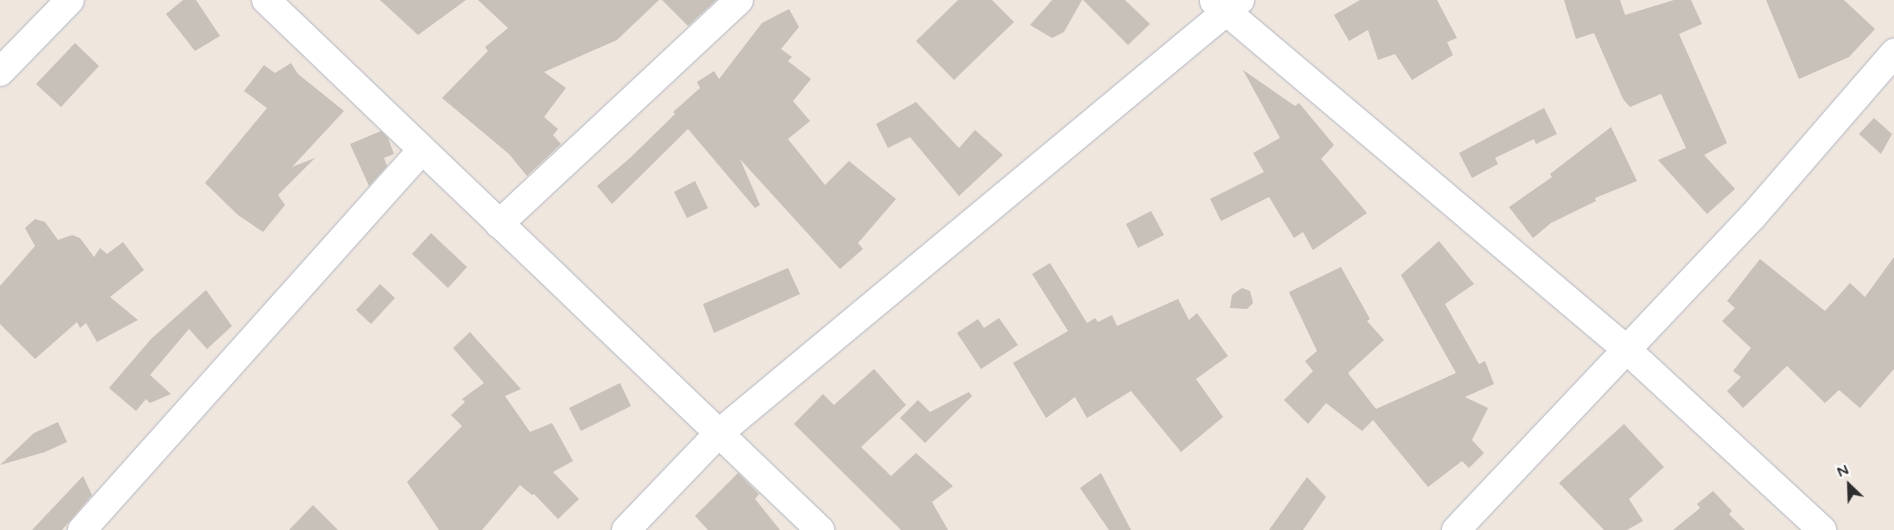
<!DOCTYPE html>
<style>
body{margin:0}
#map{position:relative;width:1894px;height:530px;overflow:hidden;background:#efe6de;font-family:"Varela Round",sans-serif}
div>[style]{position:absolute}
.building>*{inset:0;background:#c8c1b9}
.roads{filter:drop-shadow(0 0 1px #b1b6c2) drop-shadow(0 0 1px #b1b6c2)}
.minor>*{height:28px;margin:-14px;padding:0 14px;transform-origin:14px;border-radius:14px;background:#fff}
span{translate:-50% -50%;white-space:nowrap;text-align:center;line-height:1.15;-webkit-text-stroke:5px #fff;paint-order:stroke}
.north{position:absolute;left:1824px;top:460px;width:50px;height:50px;-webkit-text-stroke:4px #fff;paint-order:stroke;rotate:336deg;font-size:14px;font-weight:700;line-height:20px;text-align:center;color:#2d2d2d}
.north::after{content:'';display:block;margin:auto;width:18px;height:22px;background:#2d2d2d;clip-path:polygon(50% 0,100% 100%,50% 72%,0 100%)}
</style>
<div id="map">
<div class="building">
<div style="clip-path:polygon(183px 0,196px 0,220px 36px,195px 51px,166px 14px)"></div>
<div style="clip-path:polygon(380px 0,466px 0,418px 35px)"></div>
<div style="clip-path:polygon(478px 0,659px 0,617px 40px,544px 72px,566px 88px,544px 117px,558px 129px,553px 135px,561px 144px,527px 176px,509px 154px,442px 98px,488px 51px,485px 47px,508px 28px)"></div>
<div style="clip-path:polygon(662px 0,716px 0,688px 26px)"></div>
<div style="clip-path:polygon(958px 0,992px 0,1014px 22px,954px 80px,916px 41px)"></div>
<div style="clip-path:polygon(1052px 0,1082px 0,1064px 32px,1052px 38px,1030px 25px)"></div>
<div style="clip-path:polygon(1083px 0,1125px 0,1150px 24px,1128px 45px)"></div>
<div style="clip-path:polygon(1360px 0,1437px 0,1457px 38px,1447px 42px,1453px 55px,1412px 80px,1395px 54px,1378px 60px,1368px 30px,1349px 41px,1334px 15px)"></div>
<div style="clip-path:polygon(1564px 0,1620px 0,1625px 15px,1674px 0,1691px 0,1702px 24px,1679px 34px,1727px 143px,1704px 155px,1735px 189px,1707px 214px,1658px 160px,1686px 148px,1661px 94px,1630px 107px,1623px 99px,1594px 33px,1576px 39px)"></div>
<div style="clip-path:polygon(1766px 0,1844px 0,1875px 29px,1849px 57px,1799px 79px)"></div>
<div style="clip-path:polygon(789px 9px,799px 27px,781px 49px,792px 57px,788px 61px,811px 79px,793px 101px,810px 121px,788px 139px,825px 185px,849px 161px,896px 199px,858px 243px,863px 249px,840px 269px,740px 159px,760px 205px,755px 208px,688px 129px,612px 204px,597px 186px,630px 158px,675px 114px,673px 112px,700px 88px,697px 82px,714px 71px,719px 79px,762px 23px)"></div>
<div style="clip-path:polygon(75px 43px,99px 66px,61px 107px,36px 84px)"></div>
<div style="clip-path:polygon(291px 63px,298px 74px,344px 111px,292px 167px,315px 158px,278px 195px,285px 205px,263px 232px,238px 215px,205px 183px,267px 108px,244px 91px,264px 65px,275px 73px)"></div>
<div style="clip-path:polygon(1243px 70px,1295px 106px,1299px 103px,1334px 145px,1321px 159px,1367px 213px,1313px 250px,1303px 232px,1294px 238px,1269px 197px,1221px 221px,1210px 199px,1264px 172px,1253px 153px,1280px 138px)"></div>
<div style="clip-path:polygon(916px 102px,959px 148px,975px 130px,1003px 155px,959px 196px,910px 137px,888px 148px,876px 124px)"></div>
<div style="clip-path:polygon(1544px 108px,1557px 134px,1536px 144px,1534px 139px,1495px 158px,1498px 164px,1472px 178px,1459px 153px)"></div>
<div style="clip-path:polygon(1874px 118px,1892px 134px,1881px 154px,1859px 134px)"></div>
<div style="clip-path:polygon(1611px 127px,1637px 181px,1595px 198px,1596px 201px,1551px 223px,1533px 238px,1509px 207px,1552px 177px,1550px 174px)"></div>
<div style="clip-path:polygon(381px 131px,388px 138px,394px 154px,384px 158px,387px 166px,369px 186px,350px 144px)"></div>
<div style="clip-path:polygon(695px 181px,708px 208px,687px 218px,674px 192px)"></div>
<div style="clip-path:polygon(1151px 211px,1164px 235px,1138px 248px,1126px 224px)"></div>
<div style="clip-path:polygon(35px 219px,45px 222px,58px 240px,72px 235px,80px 238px,94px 257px,100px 248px,107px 254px,123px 242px,144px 270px,110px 297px,138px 320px,97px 342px,86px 323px,80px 328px,77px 322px,35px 359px,0 324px,0 286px,35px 246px,25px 228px)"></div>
<div style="clip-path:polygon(431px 233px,467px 267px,448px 288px,412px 254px)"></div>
<div style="clip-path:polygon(1439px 241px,1474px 284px,1445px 304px,1479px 364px,1485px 361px,1494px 384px,1465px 397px,1488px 408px,1472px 440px,1484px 453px,1469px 468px,1462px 461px,1428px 487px,1373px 420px,1362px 431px,1326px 403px,1308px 424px,1284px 400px,1313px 371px,1305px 361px,1317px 351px,1289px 292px,1341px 267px,1370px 319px,1367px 321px,1384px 340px,1348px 373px,1376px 409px,1456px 373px,1401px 275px)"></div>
<div style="clip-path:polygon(1894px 257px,1894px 369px,1860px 408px,1839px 390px,1825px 403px,1787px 366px,1743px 408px,1727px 391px,1741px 377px,1733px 371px,1751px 348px,1722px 321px,1735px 308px,1727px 301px,1760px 259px,1825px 311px,1850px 283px,1865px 297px)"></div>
<div style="clip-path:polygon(1050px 263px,1087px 323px,1095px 318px,1098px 322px,1112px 315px,1117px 326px,1178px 299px,1189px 320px,1197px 313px,1228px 356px,1196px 379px,1223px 417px,1181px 452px,1131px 391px,1087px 418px,1075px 397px,1046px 418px,1013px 363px,1068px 331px,1032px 274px)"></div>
<div style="clip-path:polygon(788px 268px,800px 294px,714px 333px,703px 304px)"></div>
<div style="clip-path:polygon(380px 284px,395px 298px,371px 324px,356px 310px)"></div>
<div style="clip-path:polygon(1242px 288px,1250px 291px,1253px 303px,1247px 309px,1230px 308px,1232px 295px)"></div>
<div style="clip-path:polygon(206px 290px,232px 326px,207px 349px,189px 329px,150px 375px,171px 394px,150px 403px,146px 399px,136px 411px,109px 388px,151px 339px)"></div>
<div style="clip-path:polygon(999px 318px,1018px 345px,981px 369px,957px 333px,978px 319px,984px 328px)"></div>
<div style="clip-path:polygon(470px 332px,521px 389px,505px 396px,530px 432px,552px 423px,573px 461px,553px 472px,579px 499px,558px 519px,534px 494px,532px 495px,520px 485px,482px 530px,439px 530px,407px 482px,462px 426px,451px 415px,465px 402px,462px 399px,484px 383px,453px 348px)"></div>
<div style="clip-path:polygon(874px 369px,906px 405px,861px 447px,891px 476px,916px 453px,953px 486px,932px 502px,948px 530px,901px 530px,794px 424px,823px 394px,834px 405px)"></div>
<div style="clip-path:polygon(620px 383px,631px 406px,581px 431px,569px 408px)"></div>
<div style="clip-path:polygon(969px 392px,972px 396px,925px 443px,900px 418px,918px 400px,930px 412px)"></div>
<div style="clip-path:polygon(58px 422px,67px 442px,45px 452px,0 465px,34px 433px)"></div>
<div style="clip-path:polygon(1624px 424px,1664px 467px,1629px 499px,1643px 521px,1627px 530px,1604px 530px,1559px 483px)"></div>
<div style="clip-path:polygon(738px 473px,759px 494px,755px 499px,780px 530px,708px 530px,695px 516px)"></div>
<div style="clip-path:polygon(1101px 473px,1131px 530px,1109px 530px,1080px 488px)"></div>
<div style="clip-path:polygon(83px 476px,92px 495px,62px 530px,32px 530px)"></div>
<div style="clip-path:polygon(1307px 477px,1326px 497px,1303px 530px,1269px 530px)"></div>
<div style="clip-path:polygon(1713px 491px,1732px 511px,1729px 514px,1745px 530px,1673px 530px,1700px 508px,1697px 504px)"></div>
<div style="clip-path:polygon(313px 505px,338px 530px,289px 530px)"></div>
</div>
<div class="roads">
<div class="minor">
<div style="left:266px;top:0;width:767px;rotate:43.73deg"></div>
<div style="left:1214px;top:1px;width:539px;rotate:40.19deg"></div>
<div style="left:1626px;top:349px;width:267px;rotate:42.7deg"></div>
<div style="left:0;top:72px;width:100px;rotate:-45.8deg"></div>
<div style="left:499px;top:224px;width:328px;rotate:-43deg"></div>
<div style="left:82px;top:530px;width:510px;rotate:-48.18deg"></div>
<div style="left:626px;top:530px;width:133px;rotate:-46.2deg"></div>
<div style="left:718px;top:434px;width:679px;rotate:-39.74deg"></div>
<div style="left:1456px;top:530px;width:432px;rotate:-46.6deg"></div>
<div style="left:1753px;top:216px;width:216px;rotate:-49.1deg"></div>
</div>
</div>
<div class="north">N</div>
</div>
